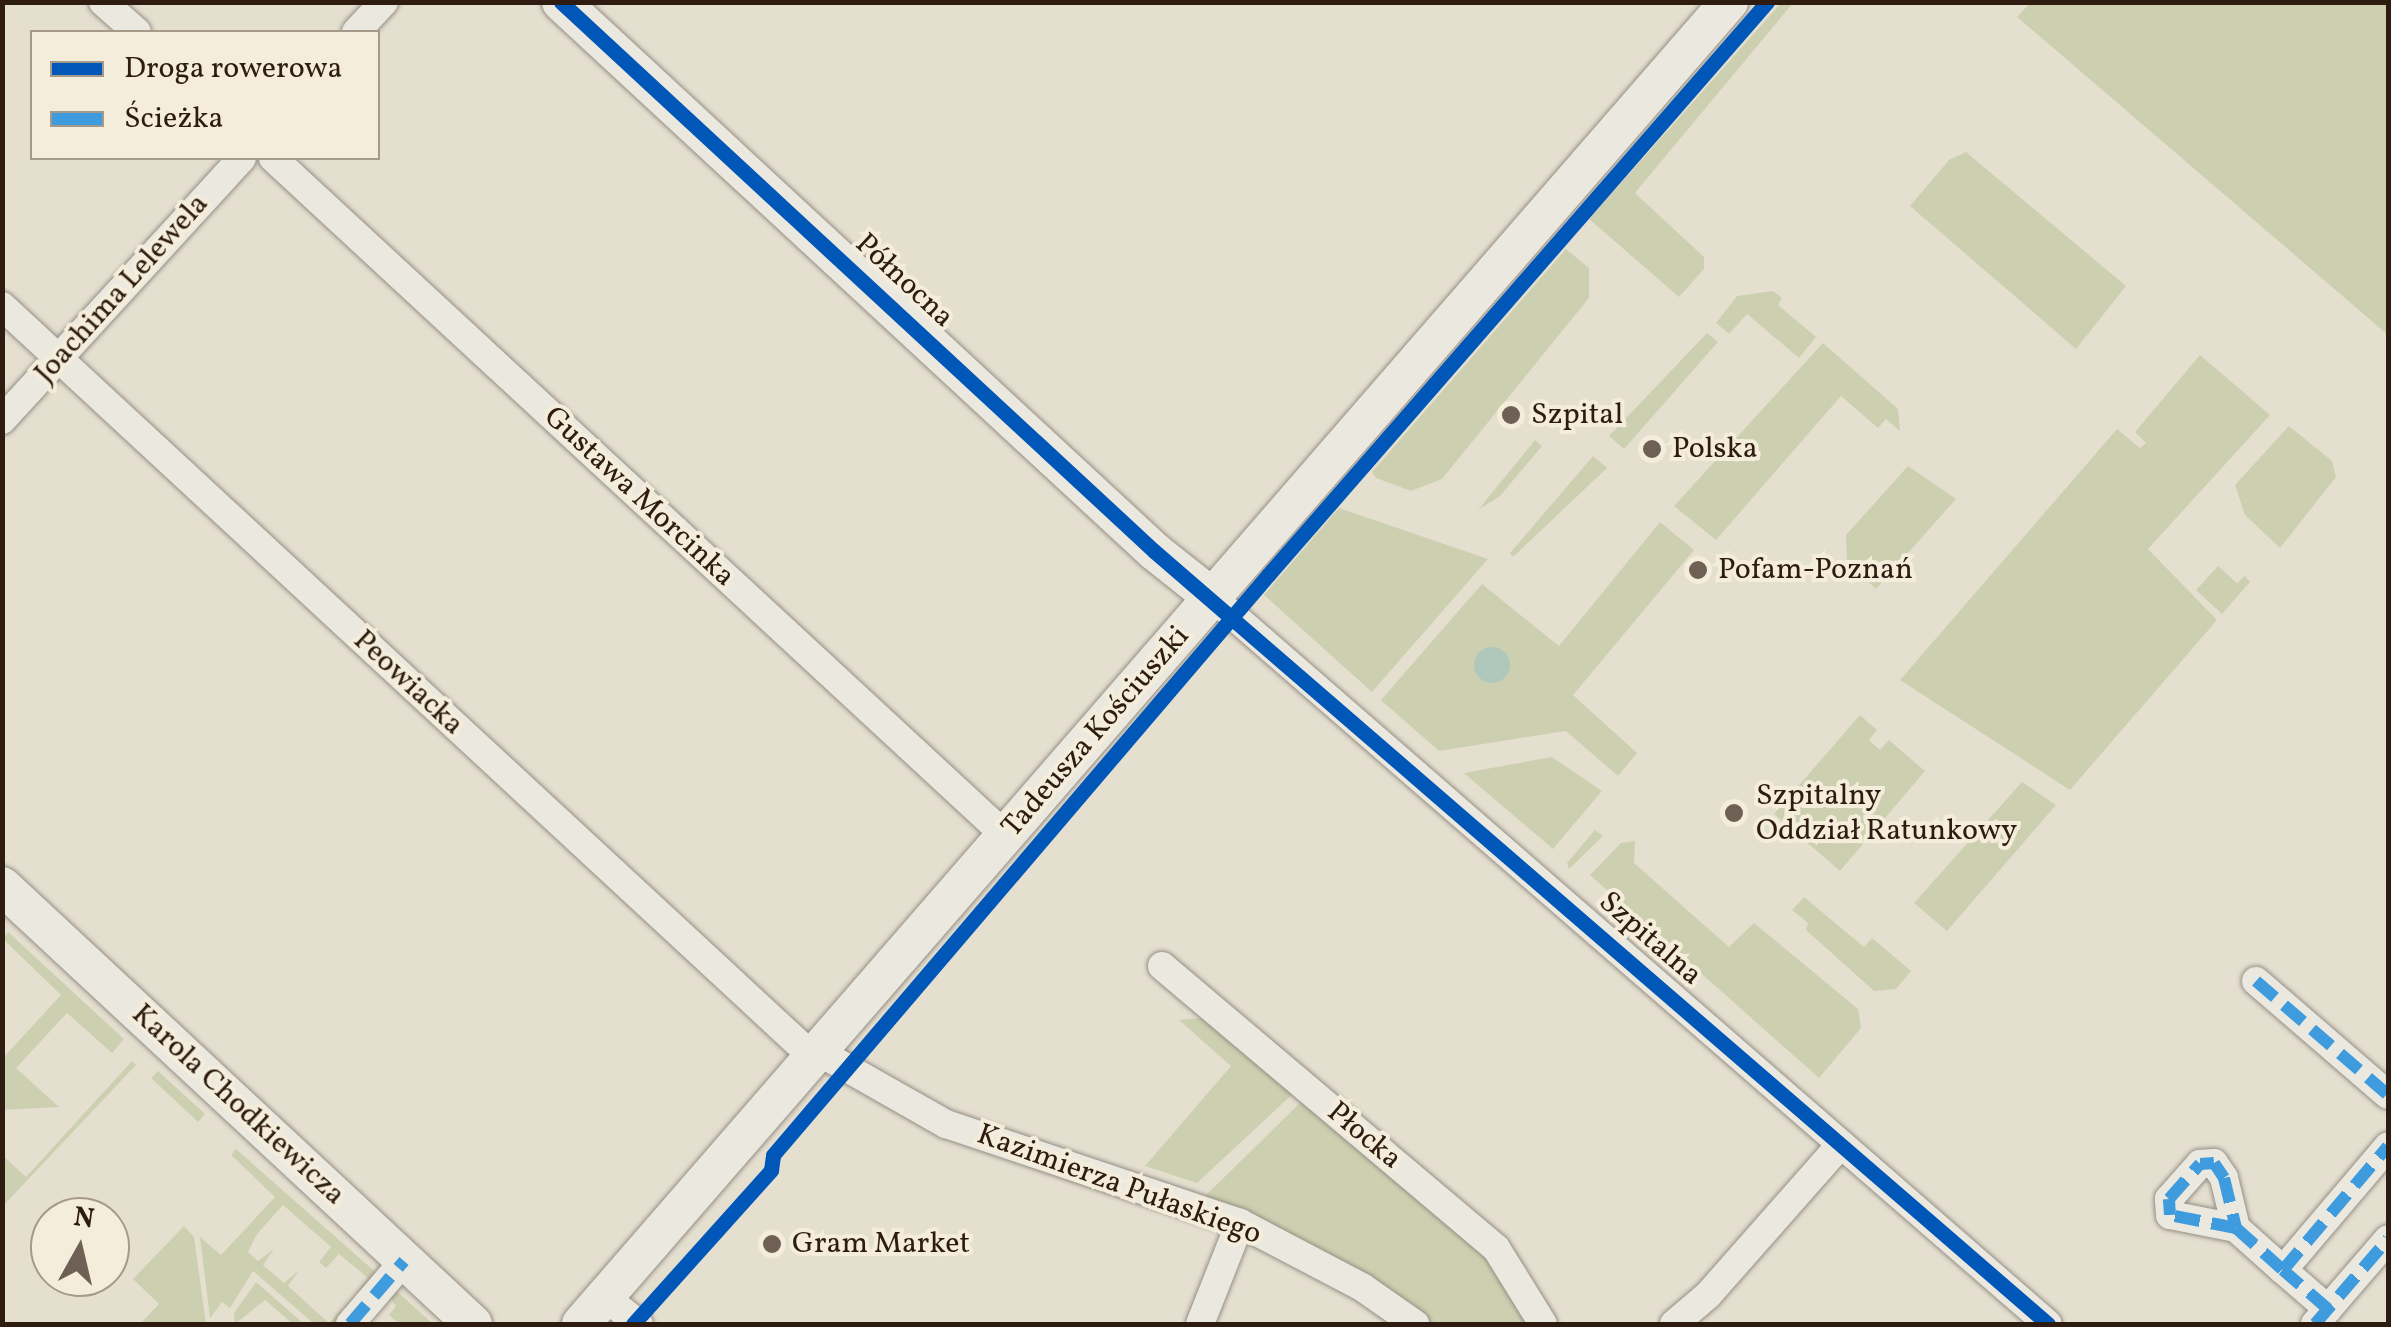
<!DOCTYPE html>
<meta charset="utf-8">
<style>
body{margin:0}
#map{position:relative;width:2391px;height:1327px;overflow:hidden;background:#e5dfd0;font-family:Vollkorn,serif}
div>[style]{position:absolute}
.green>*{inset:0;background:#cdd0b0}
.water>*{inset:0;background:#b0c8bb}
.round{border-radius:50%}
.roads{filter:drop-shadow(0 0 2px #958f85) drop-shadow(0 0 2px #958f85)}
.street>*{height:28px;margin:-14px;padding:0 14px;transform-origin:14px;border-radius:14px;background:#ebe8e0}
.secondary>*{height:38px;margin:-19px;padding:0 19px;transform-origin:19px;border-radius:19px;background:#ebe8e0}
.quiet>*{height:12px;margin-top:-6px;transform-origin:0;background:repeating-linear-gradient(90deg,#3d9bde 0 25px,transparent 0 37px)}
.cycleway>*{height:15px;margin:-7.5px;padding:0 7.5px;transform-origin:7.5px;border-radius:7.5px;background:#0057b8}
.dots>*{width:28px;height:28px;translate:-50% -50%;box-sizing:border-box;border:5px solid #f4eddb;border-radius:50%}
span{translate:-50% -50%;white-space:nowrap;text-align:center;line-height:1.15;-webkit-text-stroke:8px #f4eddb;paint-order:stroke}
.street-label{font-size:30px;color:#2e1c11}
.poi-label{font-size:30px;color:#2e1c11}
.left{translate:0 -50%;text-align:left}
.frame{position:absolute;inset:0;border:5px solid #2e1c11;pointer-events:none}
.legend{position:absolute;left:30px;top:30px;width:350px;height:130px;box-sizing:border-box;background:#f4eddb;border:2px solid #a5998a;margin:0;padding:12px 18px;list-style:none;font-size:30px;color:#2e1c11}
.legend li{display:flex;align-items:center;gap:20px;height:50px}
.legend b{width:50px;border:2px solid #a5998a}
.north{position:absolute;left:30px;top:1197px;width:100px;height:100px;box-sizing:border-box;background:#f4eddb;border:2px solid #a5998a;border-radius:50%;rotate:8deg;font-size:28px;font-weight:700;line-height:40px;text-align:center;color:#2e1c11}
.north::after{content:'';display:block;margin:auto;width:35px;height:45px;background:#6e6054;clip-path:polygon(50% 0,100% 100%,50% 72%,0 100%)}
</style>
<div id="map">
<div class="green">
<div style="clip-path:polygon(1782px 2px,1793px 3px,1635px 193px,1704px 257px,1704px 269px,1679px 297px,1589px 219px)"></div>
<div style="clip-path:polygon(2031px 2px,2388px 3px,2388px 335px,2017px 17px)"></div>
<div style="clip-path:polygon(1966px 152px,2126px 286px,2076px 349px,1910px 206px,1949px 160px)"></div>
<div style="clip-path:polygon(1566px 249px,1589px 268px,1589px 298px,1442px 479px,1411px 491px,1376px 478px,1372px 472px)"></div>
<div style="clip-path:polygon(1773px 291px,1782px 298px,1778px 305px,1816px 337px,1799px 358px,1747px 314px,1729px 334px,1716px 323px,1737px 296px)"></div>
<div style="clip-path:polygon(1707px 333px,1718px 342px,1624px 449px,1609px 436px)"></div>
<div style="clip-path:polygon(1823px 343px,1898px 409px,1900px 431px,1886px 419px,1878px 428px,1841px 396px,1716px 540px,1674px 506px)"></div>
<div style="clip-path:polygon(2200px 355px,2270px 415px,2148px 549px,2217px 620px,2070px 790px,1900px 680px,2117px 429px,2140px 448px,2146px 443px,2135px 432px)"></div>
<div style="clip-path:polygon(2289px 426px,2332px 461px,2336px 477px,2280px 548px,2245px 515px,2235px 485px)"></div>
<div style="clip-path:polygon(1535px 440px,1542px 446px,1500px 496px,1478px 510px)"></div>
<div style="clip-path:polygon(1593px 456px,1607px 468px,1513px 557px,1510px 553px)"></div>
<div style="clip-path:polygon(1908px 466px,1956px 499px,1876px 589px,1847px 562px,1846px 535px)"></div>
<div style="clip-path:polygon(1339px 508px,1488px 559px,1372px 692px,1264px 595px)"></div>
<div style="clip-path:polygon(1660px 522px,1694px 550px,1573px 695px,1637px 753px,1618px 776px,1566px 731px,1439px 751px,1381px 700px,1482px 584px,1559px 646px)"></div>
<div style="clip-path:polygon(2218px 566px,2237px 583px,2245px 576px,2250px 582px,2222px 614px,2196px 590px)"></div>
<div style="clip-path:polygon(1860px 715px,1877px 730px,1869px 740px,1880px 750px,1889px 740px,1925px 771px,1840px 871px,1774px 814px)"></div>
<div style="clip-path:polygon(1552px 757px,1602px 791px,1553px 849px,1464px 773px)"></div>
<div style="clip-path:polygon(2022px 782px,2056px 805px,1947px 931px,1914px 903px)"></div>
<div style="clip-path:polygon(1595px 830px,1603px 836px,1569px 869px,1567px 863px)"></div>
<div style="clip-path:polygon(1635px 841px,1634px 863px,1729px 947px,1754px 923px,1858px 1009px,1861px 1028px,1819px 1078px,1590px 875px,1621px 843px)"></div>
<div style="clip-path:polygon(1804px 897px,1864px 947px,1872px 938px,1911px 971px,1896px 989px,1874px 991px,1806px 930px,1808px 923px,1792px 910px)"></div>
<div style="clip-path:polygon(8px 932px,124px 1039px,112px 1053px,67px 1013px,16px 1068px,59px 1107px,3px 1110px,3px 1058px,61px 995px,3px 939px)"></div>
<div style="clip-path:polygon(1211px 1017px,1297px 1090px,1197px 1183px,1145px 1166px,1231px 1066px,1179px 1020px)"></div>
<div style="clip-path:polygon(132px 1061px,136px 1065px,3px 1206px,3px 1156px,26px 1177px)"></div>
<div style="clip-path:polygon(158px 1071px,205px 1114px,198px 1122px,151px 1078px)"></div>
<div style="clip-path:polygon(1301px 1102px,1316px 1114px,1320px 1109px,1487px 1252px,1531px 1324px,1433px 1324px,1359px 1273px,1203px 1198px)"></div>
<div style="clip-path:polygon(236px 1149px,381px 1277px,356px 1293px,368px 1278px,339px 1254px,326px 1268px,319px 1262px,331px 1247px,283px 1205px,257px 1234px,248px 1252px,258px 1261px,274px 1249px,263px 1265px,284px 1283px,299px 1270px,288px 1286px,329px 1323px,342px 1309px,340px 1324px,314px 1324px,253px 1271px,230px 1308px,222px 1302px,210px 1318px,200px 1237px,221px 1255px,275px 1197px,231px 1155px)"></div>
<div style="clip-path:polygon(184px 1226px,194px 1237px,206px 1324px,140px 1324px,159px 1304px,133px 1279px)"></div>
<div style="clip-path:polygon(256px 1282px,271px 1295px,304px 1324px,293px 1324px,265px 1300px,235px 1324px,234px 1313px)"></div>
<div style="clip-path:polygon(392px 1287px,432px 1323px,430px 1324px,399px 1324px,389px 1315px,396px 1306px,387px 1293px)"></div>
</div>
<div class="water">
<div class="round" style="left:1474px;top:647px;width:36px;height:36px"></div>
</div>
<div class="roads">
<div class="street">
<div style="left:103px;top:2px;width:45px;rotate:41.4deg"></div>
<div style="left:356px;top:32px;width:41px;rotate:-47deg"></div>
<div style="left:273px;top:158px;width:998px;rotate:42.77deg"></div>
<div style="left:2px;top:306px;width:1107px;rotate:42.8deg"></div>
<div style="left:2px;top:420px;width:355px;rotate:-47.5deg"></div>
<div style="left:1213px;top:598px;width:1106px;rotate:41.01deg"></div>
<div style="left:1162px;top:966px;width:437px;rotate:40.2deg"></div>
<div style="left:1496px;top:1248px;width:89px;rotate:58.3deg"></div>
<div style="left:2256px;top:981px;width:174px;rotate:40.8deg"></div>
<div style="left:819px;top:1052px;width:146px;rotate:29.6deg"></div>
<div style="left:946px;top:1124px;width:310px;rotate:18.6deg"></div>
<div style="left:1240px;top:1223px;width:138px;rotate:27.7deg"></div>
<div style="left:1362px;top:1287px;width:65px;rotate:34.9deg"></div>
<div style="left:2236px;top:1228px;width:67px;rotate:-168.9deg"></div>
<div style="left:2170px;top:1215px;width:16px;rotate:-94deg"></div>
<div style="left:2169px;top:1199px;width:47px;rotate:-48.5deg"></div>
<div style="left:2200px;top:1164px;width:14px;rotate:-4deg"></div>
<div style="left:2214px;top:1163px;width:18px;rotate:56deg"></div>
<div style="left:2224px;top:1178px;width:51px;rotate:76.5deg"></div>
<div style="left:2236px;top:1228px;width:63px;rotate:41.8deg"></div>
<div style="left:605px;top:1297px;width:43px;rotate:38.5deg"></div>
<div style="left:2328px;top:1309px;width:60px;rotate:-139.1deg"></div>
<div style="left:2283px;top:1270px;width:162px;rotate:-49.7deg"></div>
<div style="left:350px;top:1324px;width:83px;rotate:-49.4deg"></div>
<div style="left:1200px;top:1324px;width:109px;rotate:-68.4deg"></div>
<div style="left:1674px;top:1324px;width:45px;rotate:-40.5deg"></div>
<div style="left:1708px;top:1295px;width:201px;rotate:-48.6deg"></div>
<div style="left:2315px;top:1324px;width:112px;rotate:-49.3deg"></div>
</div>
<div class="secondary">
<div style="left:561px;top:2px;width:808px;rotate:42.79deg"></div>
<div style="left:1154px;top:551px;width:75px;rotate:38.5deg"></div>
<div style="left:2px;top:886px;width:643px;rotate:42.92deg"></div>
<div style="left:581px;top:1324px;width:1751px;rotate:-49.03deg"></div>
</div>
</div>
<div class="quiet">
<div style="left:2256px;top:981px;width:174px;rotate:40.8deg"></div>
<div style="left:2236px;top:1228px;width:67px;rotate:-168.9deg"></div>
<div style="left:2170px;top:1215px;width:16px;rotate:-94deg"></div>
<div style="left:2169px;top:1199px;width:47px;rotate:-48.5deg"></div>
<div style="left:2200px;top:1164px;width:14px;rotate:-4deg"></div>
<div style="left:2214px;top:1163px;width:18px;rotate:56deg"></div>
<div style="left:2224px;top:1178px;width:51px;rotate:76.5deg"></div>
<div style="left:2236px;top:1228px;width:63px;rotate:41.8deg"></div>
<div style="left:2328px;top:1309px;width:60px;rotate:-139.1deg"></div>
<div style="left:2283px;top:1270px;width:162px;rotate:-49.7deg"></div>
<div style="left:350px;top:1324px;width:83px;rotate:-49.4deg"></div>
<div style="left:2315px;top:1324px;width:112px;rotate:-49.3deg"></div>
</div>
<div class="cycleway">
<div style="left:561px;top:2px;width:808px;rotate:42.79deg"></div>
<div style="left:1154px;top:551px;width:1182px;rotate:40.85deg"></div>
<div style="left:633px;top:1324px;width:207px;rotate:-48.1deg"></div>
<div style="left:771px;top:1170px;width:15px;rotate:-82deg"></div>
<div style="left:773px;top:1155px;width:763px;rotate:-49.52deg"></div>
<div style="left:1268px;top:575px;width:760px;rotate:-48.95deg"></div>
</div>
<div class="dots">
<div style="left:1511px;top:415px;background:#6e6054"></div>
<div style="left:1652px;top:449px;background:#6e6054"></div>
<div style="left:1698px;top:570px;background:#6e6054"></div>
<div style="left:1734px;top:813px;background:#6e6054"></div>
<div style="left:772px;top:1244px;background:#6e6054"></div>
</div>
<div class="street-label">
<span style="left:904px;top:281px;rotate:43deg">Północna</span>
<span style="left:122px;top:289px;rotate:-48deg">Joachima Lelewela</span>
<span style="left:639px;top:497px;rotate:43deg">Gustawa Morcinka</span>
<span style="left:408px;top:683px;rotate:43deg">Peowiacka</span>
<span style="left:1096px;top:732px;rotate:-49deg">Tadeusza Kościuszki</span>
<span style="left:1650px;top:939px;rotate:41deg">Szpitalna</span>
<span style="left:238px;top:1105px;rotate:43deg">Karola Chodkiewicza</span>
<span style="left:1364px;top:1136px;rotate:40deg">Płocka</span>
<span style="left:1119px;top:1185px;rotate:20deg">Kazimierza Pułaskiego</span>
</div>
<div class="poi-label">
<span class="left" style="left:1531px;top:415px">Szpital</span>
<span class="left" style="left:1672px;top:449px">Polska</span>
<span class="left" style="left:1718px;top:570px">Pofam-Poznań</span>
<span class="left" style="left:1756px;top:813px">Szpitalny<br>Oddział Ratunkowy</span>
<span class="left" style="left:792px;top:1244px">Gram Market</span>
</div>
<div class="frame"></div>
<ul class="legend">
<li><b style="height:12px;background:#0057b8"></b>Droga rowerowa</li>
<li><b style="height:12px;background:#3d9bde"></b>Ścieżka</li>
</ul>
<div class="north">N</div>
</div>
